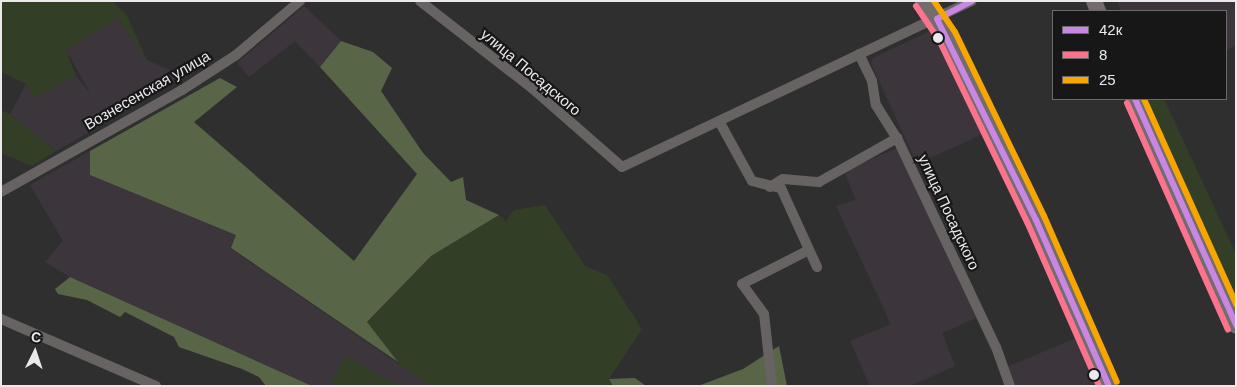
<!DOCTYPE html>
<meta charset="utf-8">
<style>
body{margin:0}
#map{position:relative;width:1237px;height:387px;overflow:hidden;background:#302f30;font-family:Helvetica,sans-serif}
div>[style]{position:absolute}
.built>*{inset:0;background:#3c363c}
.green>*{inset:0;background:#333e26}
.forest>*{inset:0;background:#586647}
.street>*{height:10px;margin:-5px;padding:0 5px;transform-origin:5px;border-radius:5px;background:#686363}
.primary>*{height:16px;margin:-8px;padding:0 8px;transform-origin:8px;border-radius:8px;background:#736b6c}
.bus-1>*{height:6px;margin:-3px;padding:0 3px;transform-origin:3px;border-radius:3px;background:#c787e3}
.bus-2>*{height:6px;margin:-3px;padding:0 3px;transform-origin:3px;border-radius:3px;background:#fc738d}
.bus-3>*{height:6px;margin:-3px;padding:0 3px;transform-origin:3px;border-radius:3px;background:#f7a600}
.dots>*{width:14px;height:14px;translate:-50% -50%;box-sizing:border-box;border:2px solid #181718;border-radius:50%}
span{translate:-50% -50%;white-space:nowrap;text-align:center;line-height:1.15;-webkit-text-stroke:4.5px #181718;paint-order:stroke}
.street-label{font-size:15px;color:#ebe9eb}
.frame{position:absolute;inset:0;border:2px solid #ebe9eb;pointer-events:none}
.legend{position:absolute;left:1052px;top:10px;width:175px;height:90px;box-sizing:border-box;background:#181718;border:1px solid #6c6b6c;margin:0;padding:6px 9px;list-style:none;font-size:15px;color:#ebe9eb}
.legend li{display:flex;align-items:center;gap:10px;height:25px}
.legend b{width:25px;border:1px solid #6c6b6c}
.north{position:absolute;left:10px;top:327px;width:50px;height:50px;-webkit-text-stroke:4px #181718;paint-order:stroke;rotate:4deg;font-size:14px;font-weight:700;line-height:20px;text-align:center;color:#ebe9eb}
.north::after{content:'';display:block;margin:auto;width:18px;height:22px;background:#ebe9eb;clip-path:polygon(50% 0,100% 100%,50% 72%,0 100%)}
</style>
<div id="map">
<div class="built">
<div style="clip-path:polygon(1117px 1px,1236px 1px,1236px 46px,1226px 50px,1226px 11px,1121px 11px)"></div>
<div style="clip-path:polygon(304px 6px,341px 41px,332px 55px,320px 67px,295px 41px,249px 77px,237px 63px)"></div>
<div style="clip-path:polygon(117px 18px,147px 60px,174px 72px,194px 72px,56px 151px,10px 114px,26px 84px,34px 98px,76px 76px,91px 94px,66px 50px)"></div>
<div style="clip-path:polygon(930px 31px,936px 34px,985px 133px,917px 164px,871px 63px,873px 58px)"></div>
<div style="clip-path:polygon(897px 148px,976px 318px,942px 333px,955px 366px,910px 386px,870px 386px,850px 341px,891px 324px,836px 206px,856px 200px,844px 171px)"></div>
<div style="clip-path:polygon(90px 151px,90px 175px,237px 235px,231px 249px,431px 386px,399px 386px,345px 356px,330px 386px,312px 386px,70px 277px,45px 262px,63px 241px,30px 185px)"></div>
<div style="clip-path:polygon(1076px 338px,1098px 386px,1007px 386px,1000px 370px)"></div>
</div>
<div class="green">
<div style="clip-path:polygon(1px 1px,112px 1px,126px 14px,147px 60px,117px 18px,66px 50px,76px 76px,34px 98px,26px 84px,1px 72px)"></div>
<div style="clip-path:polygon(1150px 99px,1164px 99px,1236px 254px,1236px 309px,1147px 105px)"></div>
<div style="clip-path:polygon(1px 110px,10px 114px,56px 151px,31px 166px,1px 153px)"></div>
<div style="clip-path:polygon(545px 205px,585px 266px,607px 275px,642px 329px,609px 379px,613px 386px,431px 386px,401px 366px,367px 323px,431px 256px,499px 215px,506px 221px,514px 210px)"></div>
<div style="clip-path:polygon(345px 356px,399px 386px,330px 386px)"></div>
</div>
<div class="forest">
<div style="clip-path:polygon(341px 41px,373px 52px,392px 68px,381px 91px,423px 153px,451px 182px,463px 177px,466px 200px,499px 215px,431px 256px,367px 322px,398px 362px,231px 248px,236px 235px,90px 175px,90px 151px,220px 78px,237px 87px,194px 122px,354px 261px,417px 174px,320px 67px)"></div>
<div style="clip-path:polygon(70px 277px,312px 386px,266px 386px,259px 377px,242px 369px,179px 347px,174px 337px,125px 312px,120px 317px,87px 300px,58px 294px,55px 289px)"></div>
<div style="clip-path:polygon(779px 346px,787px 386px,698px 386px,743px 369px)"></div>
<div style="clip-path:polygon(635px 378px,646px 386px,613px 386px,609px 379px)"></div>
</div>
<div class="street">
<div style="left:420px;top:1px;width:143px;rotate:37.9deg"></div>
<div style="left:533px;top:89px;width:118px;rotate:41.2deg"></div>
<div style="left:622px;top:167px;width:387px;rotate:-25.4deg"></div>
<div style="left:859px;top:54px;width:30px;rotate:64deg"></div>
<div style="left:872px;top:81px;width:24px;rotate:81deg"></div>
<div style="left:876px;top:105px;width:39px;rotate:58deg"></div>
<div style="left:897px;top:138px;width:231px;rotate:64.7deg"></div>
<div style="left:996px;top:347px;width:41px;rotate:70.3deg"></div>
<div style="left:719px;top:121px;width:68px;rotate:61.2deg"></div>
<div style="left:752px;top:181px;width:30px;rotate:14deg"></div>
<div style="left:781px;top:188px;width:87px;rotate:65.5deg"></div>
<div style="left:770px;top:187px;width:15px;rotate:-32deg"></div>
<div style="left:783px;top:179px;width:36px;rotate:5deg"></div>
<div style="left:819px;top:182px;width:90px;rotate:-29.4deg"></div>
<div style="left:1px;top:192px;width:208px;rotate:-29.4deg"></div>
<div style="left:182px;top:90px;width:64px;rotate:-32.9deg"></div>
<div style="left:236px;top:55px;width:84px;rotate:-40.2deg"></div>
<div style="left:1px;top:319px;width:169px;rotate:23.4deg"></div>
<div style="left:772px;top:386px;width:72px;rotate:-96.3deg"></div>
<div style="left:764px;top:314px;width:37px;rotate:-126deg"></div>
<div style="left:742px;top:284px;width:75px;rotate:-26.9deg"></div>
</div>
<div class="primary">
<div style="left:923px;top:1px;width:42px;rotate:55.6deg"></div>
<div style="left:947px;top:36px;width:204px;rotate:64.2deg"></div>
<div style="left:1036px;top:220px;width:181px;rotate:66.3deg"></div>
<div style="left:1094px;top:1px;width:11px;rotate:68deg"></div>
<div style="left:1135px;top:99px;width:248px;rotate:66deg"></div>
</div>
<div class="bus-1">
<div style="left:972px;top:1px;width:39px;rotate:153deg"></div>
<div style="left:937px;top:19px;width:224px;rotate:63.8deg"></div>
<div style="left:1036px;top:220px;width:181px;rotate:66.3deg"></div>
<div style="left:1135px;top:99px;width:248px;rotate:65.9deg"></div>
</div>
<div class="bus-2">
<div style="left:916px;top:6px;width:41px;rotate:55.9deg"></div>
<div style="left:939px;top:40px;width:204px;rotate:64.2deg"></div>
<div style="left:1028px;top:224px;width:177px;rotate:66.3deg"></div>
<div style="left:1127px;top:103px;width:248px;rotate:66deg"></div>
</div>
<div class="bus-3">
<div style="left:934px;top:1px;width:37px;rotate:56deg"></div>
<div style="left:955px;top:32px;width:204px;rotate:64.2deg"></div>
<div style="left:1044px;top:216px;width:181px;rotate:66.3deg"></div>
<div style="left:1144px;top:99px;width:225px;rotate:65.8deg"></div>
</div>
<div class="dots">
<div style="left:938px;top:38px;background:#ebe9eb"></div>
<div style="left:1094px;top:375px;background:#ebe9eb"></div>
</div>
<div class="street-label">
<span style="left:531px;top:72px;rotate:40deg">улица Посадского</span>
<span style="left:147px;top:90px;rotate:-30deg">Вознесенская улица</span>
<span style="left:949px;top:212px;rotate:65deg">улица Посадского</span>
</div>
<div class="frame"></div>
<ul class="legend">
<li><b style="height:6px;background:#c787e3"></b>42к</li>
<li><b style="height:6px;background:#fc738d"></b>8</li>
<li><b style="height:6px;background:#f7a600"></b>25</li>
</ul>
<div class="north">С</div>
</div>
